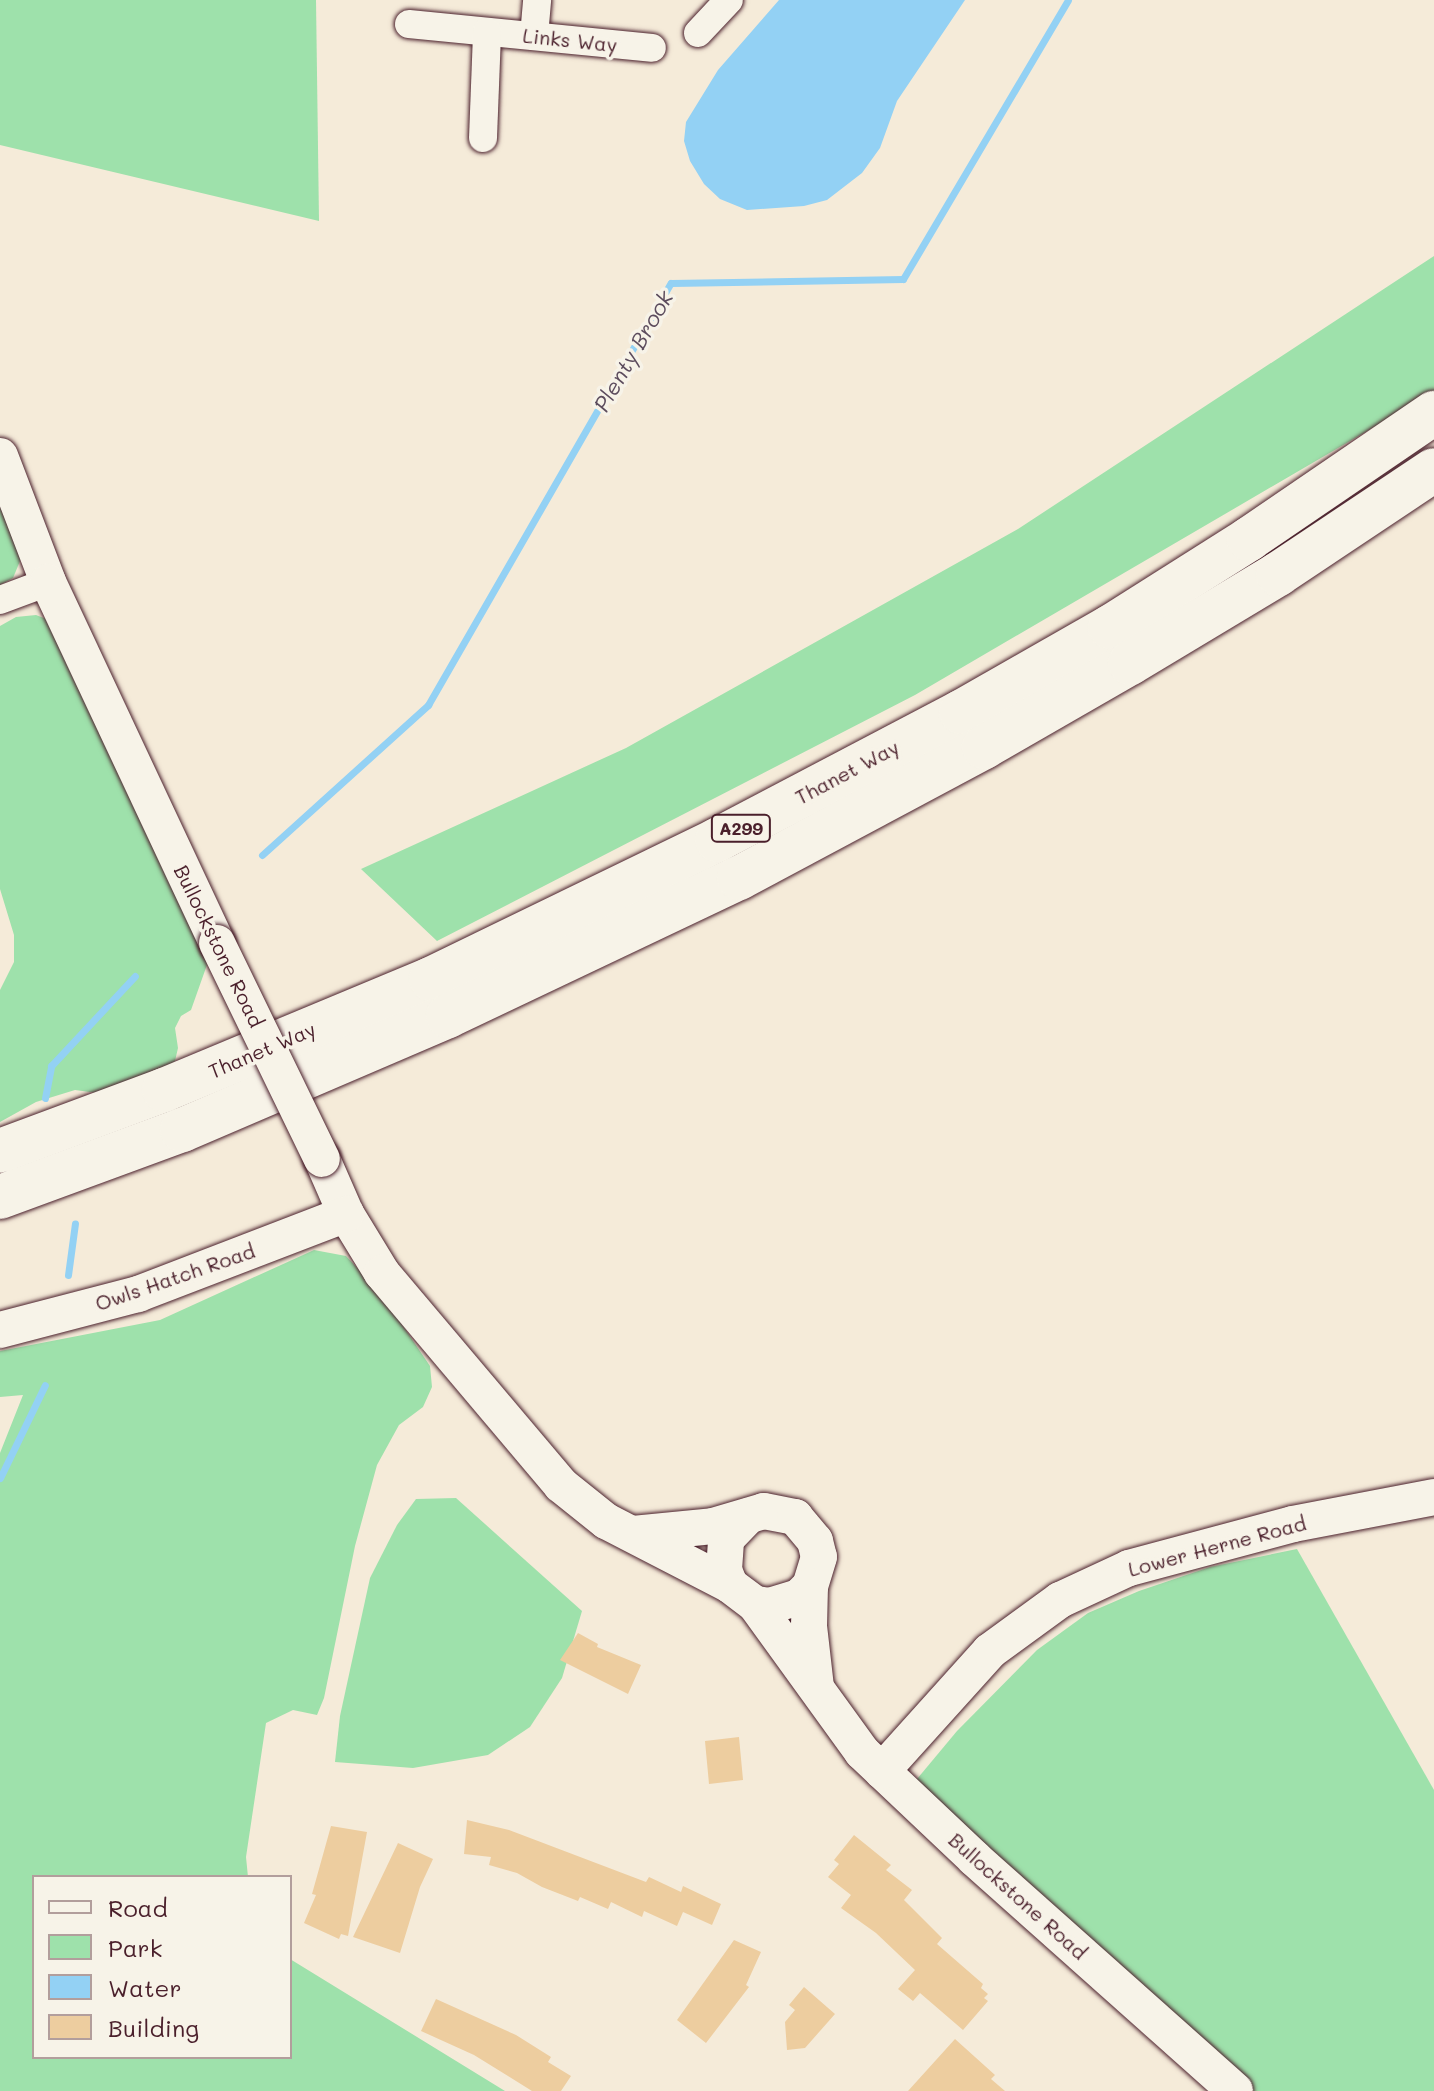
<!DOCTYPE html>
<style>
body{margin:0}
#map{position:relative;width:1434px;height:2091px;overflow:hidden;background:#f5ebd9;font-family:Mali,sans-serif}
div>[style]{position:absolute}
.green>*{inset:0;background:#9ee1ab}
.water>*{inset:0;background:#93d1f4}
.stream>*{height:7px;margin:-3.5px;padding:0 3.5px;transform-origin:3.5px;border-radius:3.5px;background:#93d1f4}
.building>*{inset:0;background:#edcd9f}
.roads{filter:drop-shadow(0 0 2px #4a1f2b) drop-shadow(0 0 2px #4a1f2b)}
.minor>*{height:28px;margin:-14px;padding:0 14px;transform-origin:14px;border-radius:14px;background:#f7f3e8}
.tertiary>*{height:36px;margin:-18px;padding:0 18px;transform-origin:18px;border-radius:18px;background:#f7f3e8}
.trunk>*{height:44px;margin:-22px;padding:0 22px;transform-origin:22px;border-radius:22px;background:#f7f3e8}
.bridges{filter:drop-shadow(0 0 2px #4a1f2b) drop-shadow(0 0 2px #4a1f2b)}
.tertiary-bridge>*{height:36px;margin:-18px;padding:0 18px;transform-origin:18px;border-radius:18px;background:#f7f3e8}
span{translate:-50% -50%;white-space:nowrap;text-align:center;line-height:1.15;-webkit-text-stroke:7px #f7f3e8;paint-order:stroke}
.shield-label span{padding:2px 6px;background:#f7f3e8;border:2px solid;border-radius:6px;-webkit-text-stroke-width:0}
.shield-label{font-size:18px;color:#4a1f2b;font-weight:700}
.street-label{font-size:20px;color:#4a1f2b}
.water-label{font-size:22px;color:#5c4c5d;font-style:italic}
.legend{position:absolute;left:32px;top:1875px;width:260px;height:184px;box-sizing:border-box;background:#f7f3e8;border:2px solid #b29e9c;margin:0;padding:10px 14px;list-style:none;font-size:24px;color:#4a1f2b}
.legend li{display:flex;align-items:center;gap:16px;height:40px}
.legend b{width:40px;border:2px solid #b29e9c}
</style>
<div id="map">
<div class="green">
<div style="clip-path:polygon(0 0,316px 0,319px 221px,0 145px)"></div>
<div style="clip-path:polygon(1434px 256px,1434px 392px,915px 695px,437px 941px,361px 869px,626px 748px,1018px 529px)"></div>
<div style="clip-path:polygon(0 462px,25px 549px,13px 578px,0 585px)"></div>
<div style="clip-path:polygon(36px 615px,54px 622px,208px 962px,191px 1010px,181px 1016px,175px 1028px,178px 1048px,175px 1061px,161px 1072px,97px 1093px,75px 1090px,36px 1102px,0 1122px,0 990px,14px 962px,14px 935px,0 889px,0 626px,16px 617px)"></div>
<div style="clip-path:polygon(314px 1250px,346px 1256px,380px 1292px,430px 1366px,432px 1387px,423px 1407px,399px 1425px,377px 1465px,355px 1546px,324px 1698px,317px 1715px,293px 1710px,266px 1723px,246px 1857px,248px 1877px,34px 1877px,34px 2057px,290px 2057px,290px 1959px,505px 2091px,0 2091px,0 1453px,23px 1395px,0 1397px,0 1351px,160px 1320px)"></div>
<div style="clip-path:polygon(456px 1498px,582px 1611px,562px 1678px,530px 1727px,488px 1755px,413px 1768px,335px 1762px,340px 1716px,370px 1578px,397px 1525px,416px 1499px)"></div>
<div style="clip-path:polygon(1297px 1549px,1434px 1790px,1434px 2091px,1239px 2091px,912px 1785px,957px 1731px,1037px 1650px,1088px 1613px,1139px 1591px,1210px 1567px)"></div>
</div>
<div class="water">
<div style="clip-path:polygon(779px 0,965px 0,897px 101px,880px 148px,862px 173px,827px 200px,804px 206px,747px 210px,720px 199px,704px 184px,690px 161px,684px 141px,686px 122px,718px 70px)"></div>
</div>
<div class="stream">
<div style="left:262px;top:855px;width:224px;rotate:-42.1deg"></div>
<div style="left:428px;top:705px;width:487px;rotate:-60.1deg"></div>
<div style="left:671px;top:283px;width:232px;rotate:-1deg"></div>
<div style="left:903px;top:279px;width:324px;rotate:-59.4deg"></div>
<div style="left:45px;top:1098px;width:33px;rotate:-79deg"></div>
<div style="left:51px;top:1066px;width:123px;rotate:-47deg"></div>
<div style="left:68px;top:1275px;width:52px;rotate:-82.3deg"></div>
<div style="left:0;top:1478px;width:103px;rotate:-64.2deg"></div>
</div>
<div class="building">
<div style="clip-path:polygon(578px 1633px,598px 1644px,597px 1647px,641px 1665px,628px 1694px,560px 1660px)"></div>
<div style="clip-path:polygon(739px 1737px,743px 1780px,709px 1784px,705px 1741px)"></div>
<div style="clip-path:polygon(467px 1820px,509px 1830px,646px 1882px,649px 1877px,681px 1892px,683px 1886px,721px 1904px,712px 1925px,683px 1912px,677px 1926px,644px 1911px,642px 1917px,611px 1902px,608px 1909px,580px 1897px,578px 1901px,542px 1887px,517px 1873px,489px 1865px,491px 1857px,464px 1854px)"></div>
<div style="clip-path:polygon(331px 1826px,367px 1832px,348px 1936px,341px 1934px,339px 1939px,304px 1923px,316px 1895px,312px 1894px)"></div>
<div style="clip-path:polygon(854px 1835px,891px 1865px,886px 1870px,912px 1890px,904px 1900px,942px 1938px,937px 1944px,983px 1984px,981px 1988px,988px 1994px,984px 1998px,988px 2001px,963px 2030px,920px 1993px,913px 2001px,898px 1989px,915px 1970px,876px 1933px,841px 1908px,851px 1895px,828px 1877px,839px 1864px,834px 1860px)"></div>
<div style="clip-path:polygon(398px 1843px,433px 1859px,420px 1887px,400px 1953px,353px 1937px)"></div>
<div style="clip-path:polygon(734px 1940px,761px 1952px,746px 1985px,749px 1987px,706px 2043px,677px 2020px)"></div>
<div style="clip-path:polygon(804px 1987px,835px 2014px,805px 2048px,787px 2050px,785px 2022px,795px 2010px,789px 2005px)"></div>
<div style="clip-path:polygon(436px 1999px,516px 2035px,551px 2057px,548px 2062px,571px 2076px,561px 2091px,532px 2091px,474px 2055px,421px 2031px)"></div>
<div style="clip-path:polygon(955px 2039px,995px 2075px,991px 2079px,1005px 2091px,908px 2091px)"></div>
</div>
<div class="roads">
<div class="minor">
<div style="left:409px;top:24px;width:244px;rotate:5.6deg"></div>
<div style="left:698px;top:33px;width:45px;rotate:-46.8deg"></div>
<div style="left:534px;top:36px;width:36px;rotate:-85deg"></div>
<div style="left:483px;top:138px;width:106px;rotate:-87.8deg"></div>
<div style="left:0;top:600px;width:51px;rotate:-20.6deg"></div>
</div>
<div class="tertiary">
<div style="left:0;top:456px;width:135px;rotate:69.1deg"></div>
<div style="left:48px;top:582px;width:399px;rotate:64.9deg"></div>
<div style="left:322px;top:1159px;width:60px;rotate:66.4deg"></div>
<div style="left:346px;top:1214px;width:69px;rotate:58.6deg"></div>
<div style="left:382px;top:1273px;width:277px;rotate:49.8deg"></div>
<div style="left:561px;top:1485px;width:58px;rotate:38.7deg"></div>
<div style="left:606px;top:1521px;width:140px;rotate:27.3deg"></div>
<div style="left:0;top:1330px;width:143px;rotate:-14.6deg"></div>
<div style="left:138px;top:1294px;width:223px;rotate:-21deg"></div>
<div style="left:633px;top:1534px;width:80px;rotate:-5.7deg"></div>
<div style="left:713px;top:1526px;width:53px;rotate:-16.4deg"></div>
<div style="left:764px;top:1511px;width:32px;rotate:11deg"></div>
<div style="left:795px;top:1517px;width:31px;rotate:50deg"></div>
<div style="left:815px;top:1541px;width:16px;rotate:76deg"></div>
<div style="left:819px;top:1557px;width:30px;rotate:107deg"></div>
<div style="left:810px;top:1586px;width:16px;rotate:135deg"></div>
<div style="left:799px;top:1597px;width:30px;rotate:163deg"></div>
<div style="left:770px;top:1606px;width:15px;rotate:-172deg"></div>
<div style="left:755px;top:1604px;width:31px;rotate:-143deg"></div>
<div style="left:730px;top:1585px;width:16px;rotate:-112deg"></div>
<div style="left:724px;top:1570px;width:31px;rotate:-86deg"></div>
<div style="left:726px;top:1539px;width:32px;rotate:-46deg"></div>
<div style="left:810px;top:1586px;width:40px;rotate:91.4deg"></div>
<div style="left:809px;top:1626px;width:61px;rotate:83.5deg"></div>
<div style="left:755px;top:1604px;width:183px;rotate:54.1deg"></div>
<div style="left:862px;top:1752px;width:156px;rotate:43.4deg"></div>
<div style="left:975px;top:1859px;width:348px;rotate:41.7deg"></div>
<div style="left:882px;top:1771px;width:161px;rotate:-48deg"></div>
<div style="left:990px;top:1651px;width:87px;rotate:-36.1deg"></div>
<div style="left:1060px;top:1600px;width:76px;rotate:-24.9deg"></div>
<div style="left:1129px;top:1568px;width:170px;rotate:-15deg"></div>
<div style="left:1293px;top:1524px;width:144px;rotate:-10.8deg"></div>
</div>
<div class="trunk">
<div style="left:0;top:1151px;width:175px;rotate:-20.4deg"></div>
<div style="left:164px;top:1090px;width:289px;rotate:-22.6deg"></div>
<div style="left:431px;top:979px;width:318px;rotate:-25.9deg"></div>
<div style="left:717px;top:840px;width:276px;rotate:-27.7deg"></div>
<div style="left:961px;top:712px;width:172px;rotate:-29.7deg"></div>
<div style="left:1110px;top:627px;width:165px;rotate:-32.3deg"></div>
<div style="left:1249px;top:539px;width:224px;rotate:-34.3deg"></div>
<div style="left:0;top:1197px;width:194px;rotate:-20.2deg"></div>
<div style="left:182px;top:1130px;width:289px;rotate:-23.2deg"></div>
<div style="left:448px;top:1016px;width:322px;rotate:-25.4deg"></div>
<div style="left:739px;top:878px;width:278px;rotate:-28.1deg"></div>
<div style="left:984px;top:747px;width:168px;rotate:-29.9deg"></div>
<div style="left:1130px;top:663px;width:173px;rotate:-31deg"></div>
<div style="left:1278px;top:574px;width:187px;rotate:-33.7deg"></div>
</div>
</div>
<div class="bridges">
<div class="tertiary-bridge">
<div style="left:217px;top:943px;width:240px;rotate:64.1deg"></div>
</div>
</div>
<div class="shield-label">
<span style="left:741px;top:828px">A299</span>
</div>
<div class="street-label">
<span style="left:570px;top:40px;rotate:6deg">Links Way</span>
<span style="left:847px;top:772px;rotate:-28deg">Thanet Way</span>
<span style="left:219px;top:946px;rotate:64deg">Bullockstone Road</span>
<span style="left:262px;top:1050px;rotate:-23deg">Thanet Way</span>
<span style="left:175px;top:1277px;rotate:-19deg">Owls Hatch Road</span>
<span style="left:1217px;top:1546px;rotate:-15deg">Lower Herne Road</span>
<span style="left:1018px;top:1896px;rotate:42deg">Bullockstone Road</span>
</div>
<div class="water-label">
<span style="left:633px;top:351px;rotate:-60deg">Plenty Brook</span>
</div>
<ul class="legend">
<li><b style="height:10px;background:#f7f3e8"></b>Road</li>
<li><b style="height:22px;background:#9ee1ab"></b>Park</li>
<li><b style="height:22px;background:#93d1f4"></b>Water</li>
<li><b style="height:22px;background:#edcd9f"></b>Building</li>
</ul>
</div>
